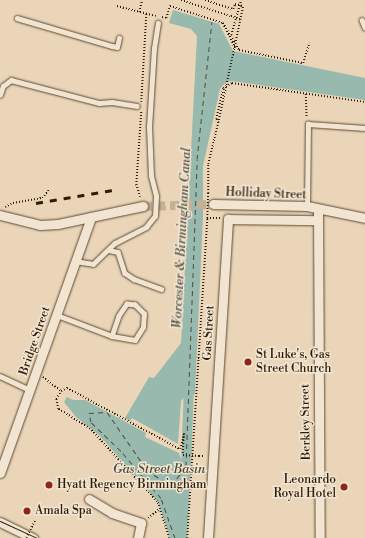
<!DOCTYPE html>
<style>
body{margin:0}
#map{position:relative;width:365px;height:538px;overflow:hidden;background:#ead5b8;font-family:"Libre Bodoni",serif}
div>[style]{position:absolute}
.water>*{inset:0;background:#98b9ae}
.canal>*{height:10px;margin:-5px;padding:0 5px;transform-origin:5px;border-radius:5px;background:#98b9ae}
.ferry>*{height:1px;margin-top:-0.5px;transform-origin:0;background:repeating-linear-gradient(90deg,#4e4b3a 0 5px,transparent 0 9px)}
.street-tunnel>*{height:9px;margin-top:-4.5px;transform-origin:0;background:repeating-linear-gradient(90deg,#c4b095 0 9px,transparent 0 13.5px)}
.path>*{height:1.5px;margin-top:-0.75px;transform-origin:0;background:repeating-linear-gradient(90deg,#2e1c08 0 1px,transparent 0 3px)}
.roads{filter:drop-shadow(0 0 1px #5d4a34) drop-shadow(0 0 1px #5d4a34)}
.lane>*{height:4.5px;margin:-2.25px;padding:0 2.25px;transform-origin:2.25px;border-radius:2.25px;background:#f1e4d1}
.street>*{height:9px;margin:-4.5px;padding:0 4.5px;transform-origin:4.5px;border-radius:4.5px;background:#f1e4d1}
.tram>*{height:1px;margin:-0.5px;padding:0 0.5px;transform-origin:0.5px;border-radius:0.5px;background:#2e1c08}
.rail>*{height:3px;margin-top:-1.5px;transform-origin:0;background:repeating-linear-gradient(90deg,#2e1c08 0 7px,transparent 0 14px)}
.path-bridge>*{height:1.5px;margin-top:-0.75px;transform-origin:0;background:repeating-linear-gradient(90deg,#2e1c08 0 1px,transparent 0 3px)}
.dots>*{width:11px;height:11px;translate:-50% -50%;box-sizing:border-box;border:2px solid #f1e4d1;border-radius:50%}
span{translate:-50% -50%;white-space:nowrap;text-align:center;line-height:1.15;-webkit-text-stroke:3px #f1e4d1;paint-order:stroke}
.street-label{font-size:12px;color:#2e1c08}
.poi-label{font-size:12px;color:#2e1c08}
.left{translate:0 -50%;text-align:left}
.right{translate:-100% -50%;text-align:right}
.water-label{font-size:13px;color:#4e4b3a;font-style:italic}
</style>
<div id="map">
<div class="water">
<div style="clip-path:polygon(173px 10px,219px 24px,233px 51px,365px 78px,365px 100px,231px 81px,225px 83px,220px 89px,203px 166px,203px 216px,195px 394px,189px 399px,185px 396px,181px 401px,178px 444px,132px 418px,130px 421px,125px 418px,149px 377px,154px 378px,181px 343px,197px 36px,191px 29px,169px 23px)"></div>
<div style="clip-path:polygon(67px 397px,73px 400px,85px 400px,146px 433px,145px 437px,179px 453px,182px 462px,187px 457px,191px 460px,187px 538px,170px 538px,158px 502px,100px 436px,76px 417px,64px 402px)"></div>
</div>
<div class="canal">
<div style="left:186px;top:470px;width:84px;rotate:-88deg"></div>
</div>
<div class="ferry">
<div style="left:175px;top:538px;width:42px;rotate:-109.3deg"></div>
<div style="left:161px;top:498px;width:62px;rotate:-130.4deg"></div>
<div style="left:121px;top:451px;width:42px;rotate:-136deg"></div>
<div style="left:91px;top:422px;width:9px;rotate:-103deg"></div>
<div style="left:89px;top:413px;width:18px;rotate:-3deg"></div>
<div style="left:107px;top:412px;width:70px;rotate:55.4deg"></div>
<div style="left:147px;top:470px;width:29px;rotate:34deg"></div>
<div style="left:171px;top:486px;width:25px;rotate:-53deg"></div>
<div style="left:186px;top:466px;width:307px;rotate:-87.9deg"></div>
<div style="left:197px;top:159px;width:138px;rotate:-83.8deg"></div>
</div>
<div class="street-tunnel">
<div style="left:143px;top:206px;width:70px;rotate:-1.6deg"></div>
</div>
<div class="path">
<div style="left:181px;top:0;width:52px;rotate:18.1deg"></div>
<div style="left:205px;top:0;width:29px;rotate:18deg"></div>
<div style="left:117px;top:6px;width:40px;rotate:14.4deg"></div>
<div style="left:139px;top:12px;width:12px;rotate:-76deg"></div>
<div style="left:162px;top:17px;width:4px;rotate:14deg"></div>
<div style="left:166px;top:18px;width:13px;rotate:-72deg"></div>
<div style="left:170px;top:6px;width:56px;rotate:17.8deg"></div>
<div style="left:223px;top:23px;width:31px;rotate:59deg"></div>
<div style="left:239px;top:50px;width:65px;rotate:11.5deg"></div>
<div style="left:303px;top:63px;width:21px;rotate:-73deg"></div>
<div style="left:240px;top:20px;width:14px;rotate:-78deg"></div>
<div style="left:223px;top:23px;width:28px;rotate:64deg"></div>
<div style="left:231px;top:35px;width:36px;rotate:-74deg"></div>
<div style="left:306px;top:94px;width:24px;rotate:88deg"></div>
<div style="left:141px;top:102px;width:88px;rotate:-86.7deg"></div>
<div style="left:208px;top:193px;width:29px;rotate:-90deg"></div>
<div style="left:208px;top:164px;width:42px;rotate:-76.3deg"></div>
<div style="left:218px;top:123px;width:4px;rotate:-117deg"></div>
<div style="left:216px;top:119px;width:32px;rotate:-77deg"></div>
<div style="left:223px;top:88px;width:10px;rotate:-29deg"></div>
<div style="left:232px;top:83px;width:134px;rotate:8.1deg"></div>
<div style="left:140px;top:197px;width:13px;rotate:-108deg"></div>
<div style="left:136px;top:185px;width:74px;rotate:-86.1deg"></div>
<div style="left:5px;top:207px;width:9px;rotate:-27deg"></div>
<div style="left:13px;top:203px;width:29px;rotate:-10deg"></div>
<div style="left:42px;top:198px;width:11px;rotate:-49deg"></div>
<div style="left:198px;top:358px;width:12px;rotate:5deg"></div>
<div style="left:43px;top:377px;width:23px;rotate:38deg"></div>
<div style="left:199px;top:456px;width:5px"></div>
<div style="left:192px;top:472px;width:10px;rotate:6deg"></div>
<div style="left:148px;top:518px;width:14px;rotate:-39deg"></div>
<div style="left:169px;top:538px;width:38px;rotate:-108deg"></div>
<div style="left:157px;top:502px;width:99px;rotate:-132.5deg"></div>
<div style="left:90px;top:429px;width:38px;rotate:-148deg"></div>
<div style="left:58px;top:409px;width:10px;rotate:-101deg"></div>
<div style="left:56px;top:399px;width:9px;rotate:-58deg"></div>
<div style="left:61px;top:391px;width:7px;rotate:-27deg"></div>
<div style="left:67px;top:388px;width:128px;rotate:28.4deg"></div>
<div style="left:180px;top:449px;width:16px;rotate:-75deg"></div>
<div style="left:184px;top:434px;width:21px;rotate:93deg"></div>
<div style="left:187px;top:538px;width:321px;rotate:-86.4deg"></div>
<div style="left:207px;top:218px;width:13px"></div>
</div>
<div class="roads">
<div class="lane">
<div style="left:17px;top:18px;width:99px;rotate:16.4deg"></div>
<div style="left:112px;top:46px;width:5px;rotate:11deg"></div>
<div style="left:117px;top:47px;width:9px;rotate:-77deg"></div>
<div style="left:362px;top:20px;width:8px;rotate:67deg"></div>
<div style="left:0;top:95px;width:9px;rotate:-72deg"></div>
<div style="left:3px;top:86px;width:10px;rotate:-37deg"></div>
<div style="left:11px;top:80px;width:91px;rotate:14.6deg"></div>
<div style="left:99px;top:103px;width:13px;rotate:-4deg"></div>
<div style="left:112px;top:102px;width:25px;rotate:9deg"></div>
<div style="left:307px;top:206px;width:82px;rotate:-89.3deg"></div>
<div style="left:308px;top:124px;width:57px;rotate:4deg"></div>
<div style="left:109px;top:250px;width:9px;rotate:13deg"></div>
<div style="left:118px;top:252px;width:22px;rotate:72deg"></div>
<div style="left:125px;top:273px;width:11px;rotate:34deg"></div>
<div style="left:134px;top:279px;width:29px;rotate:20deg"></div>
<div style="left:75px;top:261px;width:18px;rotate:9deg"></div>
<div style="left:93px;top:264px;width:30px;rotate:-44deg"></div>
<div style="left:115px;top:243px;width:35px;rotate:-27deg"></div>
<div style="left:146px;top:227px;width:14px;rotate:-51deg"></div>
<div style="left:155px;top:216px;width:20px;rotate:-87deg"></div>
<div style="left:156px;top:196px;width:21px;rotate:-104deg"></div>
<div style="left:151px;top:176px;width:49px;rotate:-92.3deg"></div>
<div style="left:149px;top:127px;width:79px;rotate:-86.4deg"></div>
<div style="left:154px;top:48px;width:25px;rotate:-81deg"></div>
<div style="left:57px;top:315px;width:59px;rotate:20.9deg"></div>
<div style="left:112px;top:336px;width:23px;rotate:10deg"></div>
<div style="left:135px;top:340px;width:15px;rotate:-58deg"></div>
<div style="left:143px;top:327px;width:13px;rotate:-86deg"></div>
<div style="left:144px;top:314px;width:13px;rotate:-135deg"></div>
<div style="left:135px;top:305px;width:8px;rotate:-173deg"></div>
<div style="left:127px;top:304px;width:14px;rotate:124deg"></div>
<div style="left:119px;top:316px;width:21px;rotate:109deg"></div>
<div style="left:0;top:376px;width:33px;rotate:25deg"></div>
</div>
<div class="street">
<div style="left:213px;top:204px;width:94px;rotate:1.2deg"></div>
<div style="left:307px;top:206px;width:59px;rotate:11.7deg"></div>
<div style="left:318px;top:210px;width:328px;rotate:89.7deg"></div>
<div style="left:0;top:215px;width:41px;rotate:14deg"></div>
<div style="left:40px;top:225px;width:18px;rotate:-3deg"></div>
<div style="left:58px;top:224px;width:87px;rotate:-12deg"></div>
<div style="left:0;top:473px;width:272px;rotate:-70.4deg"></div>
<div style="left:89px;top:499px;width:27px;rotate:31deg"></div>
<div style="left:112px;top:513px;width:31px;rotate:19deg"></div>
<div style="left:141px;top:523px;width:15px;rotate:101deg"></div>
<div style="left:0;top:522px;width:37px;rotate:26deg"></div>
<div style="left:208px;top:538px;width:320px;rotate:-86.4deg"></div>
<div style="left:228px;top:219px;width:88px;rotate:0.7deg"></div>
</div>
</div>
<div class="tram">
<div style="left:0;top:521px;width:41px;rotate:24.7deg"></div>
</div>
<div class="rail">
<div style="left:36px;top:203px;width:78px;rotate:-9.6deg"></div>
</div>
<div class="path-bridge">
<div style="left:233px;top:9px;width:5px;rotate:-68deg"></div>
<div style="left:235px;top:4px;width:8px;rotate:14deg"></div>
<div style="left:218px;top:123px;width:105px;rotate:-77.9deg"></div>
<div style="left:240px;top:20px;width:11px;rotate:-158deg"></div>
<div style="left:207px;top:218px;width:25px;rotate:-88deg"></div>
<div style="left:183px;top:455px;width:16px;rotate:4deg"></div>
<div style="left:26px;top:538px;width:20px;rotate:-63deg"></div>
</div>
<div class="dots">
<div style="left:248px;top:362px;background:#8f2418"></div>
<div style="left:49px;top:485px;background:#8f2418"></div>
<div style="left:344px;top:487px;background:#8f2418"></div>
<div style="left:27px;top:511px;background:#8f2418"></div>
</div>
<div class="street-label">
<span style="left:266px;top:194px;rotate:2deg">Holliday Street</span>
<span style="left:209px;top:333px;rotate:-87deg">Gas Street</span>
<span style="left:35px;top:341px;rotate:-71deg">Bridge Street</span>
<span style="left:306px;top:422px;rotate:-91deg">Berkley Street</span>
</div>
<div class="poi-label">
<span class="left" style="left:256px;top:362px">St Luke's, Gas<br>Street Church</span>
<span class="right" style="left:336px;top:487px">Leonardo<br>Royal Hotel</span>
<span class="left" style="left:57px;top:485px">Hyatt Regency Birmingham</span>
<span class="left" style="left:35px;top:511px">Amala Spa</span>
</div>
<div class="water-label">
<span style="left:182px;top:238px;rotate:-87deg">Worcester &amp; Birmingham Canal</span>
<span style="left:159px;top:469px">Gas Street Basin</span>
</div>
</div>
